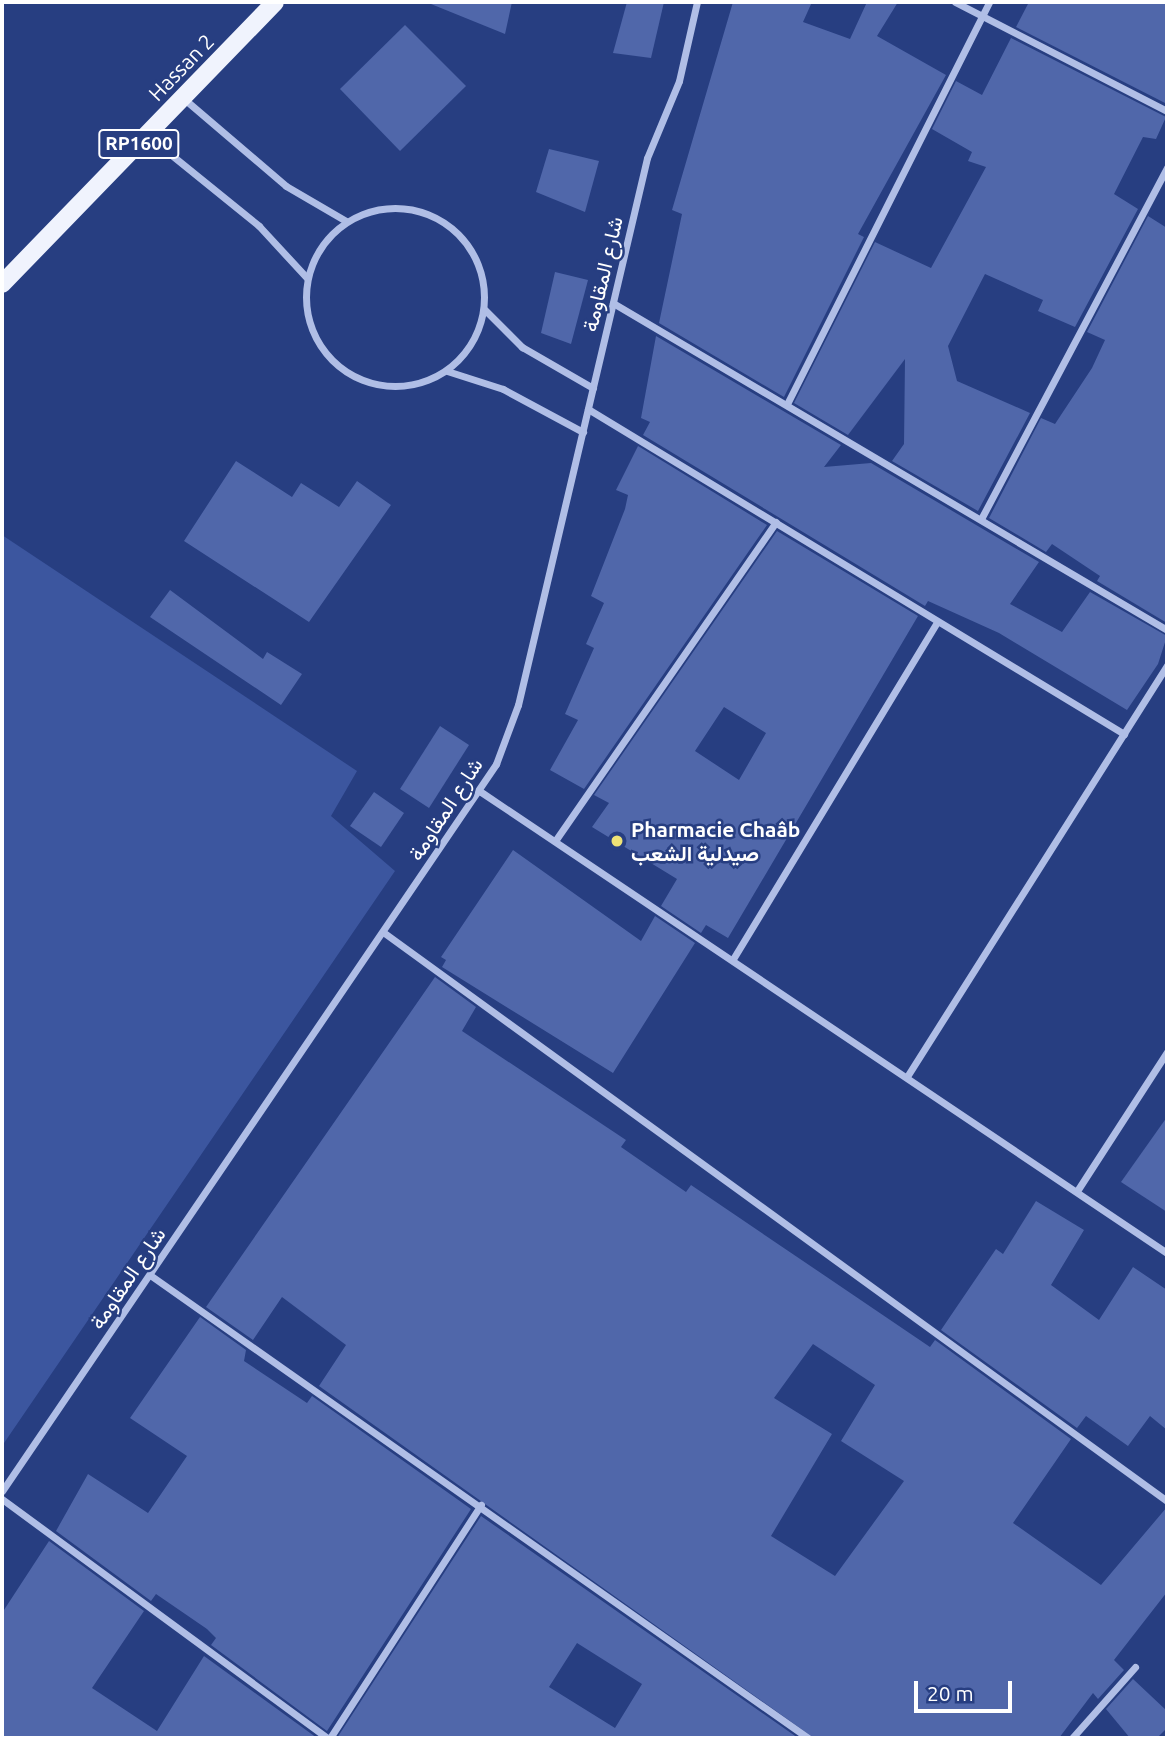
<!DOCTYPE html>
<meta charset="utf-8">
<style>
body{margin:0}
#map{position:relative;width:1169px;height:1740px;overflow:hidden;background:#273e81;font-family:Ubuntu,Vazirmatn,sans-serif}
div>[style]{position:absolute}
.green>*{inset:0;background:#3c569f}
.building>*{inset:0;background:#5067aa}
.street>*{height:7px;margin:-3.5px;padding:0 3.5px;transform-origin:3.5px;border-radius:3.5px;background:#b0bee6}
.street>.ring{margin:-3.5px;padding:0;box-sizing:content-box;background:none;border:7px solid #b0bee6;border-radius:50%}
.primary>*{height:18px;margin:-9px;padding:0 9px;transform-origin:9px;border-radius:9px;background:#f0f3fd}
.dots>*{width:19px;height:19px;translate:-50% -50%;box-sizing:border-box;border:4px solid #273e81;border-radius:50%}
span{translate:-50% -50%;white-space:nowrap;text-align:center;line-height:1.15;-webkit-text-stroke:5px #273e81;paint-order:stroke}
.shield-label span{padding:2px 5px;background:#273e81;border:2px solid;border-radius:5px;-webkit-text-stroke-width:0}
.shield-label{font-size:19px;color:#fff;font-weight:700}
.street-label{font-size:21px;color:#fff}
.poi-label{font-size:21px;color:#fff;font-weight:700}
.left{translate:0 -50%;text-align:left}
.frame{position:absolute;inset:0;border:4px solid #fff;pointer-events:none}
.scale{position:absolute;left:914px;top:1681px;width:98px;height:32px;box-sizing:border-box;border:4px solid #fff;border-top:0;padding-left:9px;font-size:21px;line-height:24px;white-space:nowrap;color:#fff;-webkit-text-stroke:5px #273e81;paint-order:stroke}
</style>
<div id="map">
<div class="green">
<div style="clip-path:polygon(2px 535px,357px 771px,331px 816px,395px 871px,2px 1446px)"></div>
</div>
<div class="building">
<div style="clip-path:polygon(426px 2px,512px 2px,505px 34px)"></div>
<div style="clip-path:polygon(627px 2px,664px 2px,651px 58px,613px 53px)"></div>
<div style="clip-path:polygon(733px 2px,812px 2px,803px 22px,850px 39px,867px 2px,898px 2px,877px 36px,946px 75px,858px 234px,864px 237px,784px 397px,659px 323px,682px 214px,672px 210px)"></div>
<div style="clip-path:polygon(1029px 2px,1167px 2px,1167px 104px,1016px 27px)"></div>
<div style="clip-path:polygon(405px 25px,466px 86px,400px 151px,340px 89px)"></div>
<div style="clip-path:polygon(1011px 38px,1166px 117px,1156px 139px,1143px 137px,1114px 194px,1138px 209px,1075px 327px,1038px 311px,1043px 300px,985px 274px,948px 346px,957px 381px,1030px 413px,978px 511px,892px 461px,904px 444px,905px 359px,848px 435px,794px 403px,875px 242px,931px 268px,986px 167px,968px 161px,972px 152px,932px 129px,956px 81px,982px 95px)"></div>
<div style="clip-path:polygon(549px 149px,599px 161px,585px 212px,536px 192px)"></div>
<div style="clip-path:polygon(1148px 216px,1167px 228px,1167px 623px,1097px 581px,1100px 576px,1052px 544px,1046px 552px,989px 518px,1041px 418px,1055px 424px,1092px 368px,1105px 340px,1087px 332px)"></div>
<div style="clip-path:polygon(555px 272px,588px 280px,571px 344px,541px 333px)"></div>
<div style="clip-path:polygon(656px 336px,841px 445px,824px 467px,871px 463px,1039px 562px,1010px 604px,1062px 632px,1090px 592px,1167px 636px,1158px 664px,1127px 710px,999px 633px,928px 601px,925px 606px,643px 435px,650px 422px,641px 418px)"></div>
<div style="clip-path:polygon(638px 446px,767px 525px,584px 789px,550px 770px,578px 720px,565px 714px,594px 648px,586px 644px,604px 603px,591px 596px,625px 509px,628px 495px,616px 490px)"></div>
<div style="clip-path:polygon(236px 461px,292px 497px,301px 483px,339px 507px,357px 481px,391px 505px,309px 622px,184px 541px)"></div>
<div style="clip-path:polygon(evenodd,777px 531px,918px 616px,728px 938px,706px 925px,701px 933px,661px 906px,677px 879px,592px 827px,609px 803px,594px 795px,777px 531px,724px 707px,766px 733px,739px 780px,695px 751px,724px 707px)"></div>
<div style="clip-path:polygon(170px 590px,263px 659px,267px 652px,302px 674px,281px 705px,150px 617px)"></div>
<div style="clip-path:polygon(440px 726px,469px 745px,429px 808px,400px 789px)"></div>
<div style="clip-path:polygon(374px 792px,404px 813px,381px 847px,350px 826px)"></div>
<div style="clip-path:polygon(513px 850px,641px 941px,655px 916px,695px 943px,613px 1073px,442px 967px,446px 960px,441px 957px)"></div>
<div style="clip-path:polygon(evenodd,435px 977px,476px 1007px,462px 1031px,626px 1140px,621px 1147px,686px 1192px,691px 1185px,930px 1347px,935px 1340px,1071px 1439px,1013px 1523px,1101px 1585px,1167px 1507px,1167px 1592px,1114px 1660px,1124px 1670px,1098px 1699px,1093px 1693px,1059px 1738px,814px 1738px,319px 1386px,346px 1345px,282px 1297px,253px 1340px,206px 1307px,435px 977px,813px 1344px,875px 1385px,841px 1441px,904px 1481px,835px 1576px,771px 1536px,832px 1434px,774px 1398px,813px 1344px)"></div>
<div style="clip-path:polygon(1167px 1117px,1167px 1212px,1121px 1182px)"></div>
<div style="clip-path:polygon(1036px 1201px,1084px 1230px,1051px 1285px,1099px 1320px,1133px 1267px,1167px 1290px,1167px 1430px,1150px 1416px,1128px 1446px,1086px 1416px,1077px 1428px,941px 1330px,996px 1249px,1003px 1254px)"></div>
<div style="clip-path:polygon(200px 1317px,246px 1350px,244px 1361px,307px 1403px,312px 1396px,471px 1509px,327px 1731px,211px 1645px,216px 1638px,207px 1629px,156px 1594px,151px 1601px,56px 1531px,88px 1474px,148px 1513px,187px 1456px,130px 1418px)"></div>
<div style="clip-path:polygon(evenodd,481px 1516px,798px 1738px,337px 1738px,481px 1516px,577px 1643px,642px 1684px,615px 1728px,549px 1687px,577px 1643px)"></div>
<div style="clip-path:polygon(49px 1541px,144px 1611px,92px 1688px,157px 1731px,204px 1656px,317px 1738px,2px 1738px,2px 1613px)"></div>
<div style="clip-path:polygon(1133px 1679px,1167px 1711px,1167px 1728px,1157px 1738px,1130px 1738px,1106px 1709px)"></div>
</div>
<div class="street">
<div style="left:955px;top:2px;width:238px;rotate:27.2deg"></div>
<div style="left:183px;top:98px;width:135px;rotate:40.5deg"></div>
<div style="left:286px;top:186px;width:69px;rotate:30.3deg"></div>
<div style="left:148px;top:136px;width:143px;rotate:39deg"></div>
<div style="left:259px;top:226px;width:71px;rotate:47.3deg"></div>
<div class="ring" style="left:306px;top:208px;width:171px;height:171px"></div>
<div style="left:613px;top:303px;width:643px;rotate:30.55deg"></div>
<div style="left:484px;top:309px;width:54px;rotate:45deg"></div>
<div style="left:522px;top:347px;width:82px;rotate:30deg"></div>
<div style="left:447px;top:371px;width:59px;rotate:17.8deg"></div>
<div style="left:503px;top:389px;width:91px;rotate:28.3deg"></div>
<div style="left:787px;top:404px;width:450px;rotate:-63.3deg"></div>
<div style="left:588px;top:409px;width:627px;rotate:31.23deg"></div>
<div style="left:981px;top:519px;width:398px;rotate:-62.1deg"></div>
<div style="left:481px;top:792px;width:827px;rotate:33.9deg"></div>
<div style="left:555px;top:841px;width:388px;rotate:-55.3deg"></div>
<div style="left:383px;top:932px;width:969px;rotate:35.97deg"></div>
<div style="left:733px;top:959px;width:394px;rotate:-58.8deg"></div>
<div style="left:908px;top:1075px;width:485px;rotate:-57.7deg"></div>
<div style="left:1077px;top:1191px;width:166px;rotate:-57.1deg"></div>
<div style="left:150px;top:1275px;width:805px;rotate:35.13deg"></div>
<div style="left:2px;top:1491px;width:879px;rotate:-55.8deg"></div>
<div style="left:496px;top:764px;width:63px;rotate:-69.6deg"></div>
<div style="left:518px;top:705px;width:562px;rotate:-76.73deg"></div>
<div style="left:647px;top:158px;width:83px;rotate:-67.4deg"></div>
<div style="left:679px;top:81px;width:81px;rotate:-77.2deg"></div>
<div style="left:2px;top:1499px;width:403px;rotate:36.3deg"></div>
<div style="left:330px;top:1738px;width:278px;rotate:-57.1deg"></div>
<div style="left:1072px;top:1738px;width:95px;rotate:-48.4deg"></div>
</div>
<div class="primary">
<div style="left:2px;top:284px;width:392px;rotate:-45.9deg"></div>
</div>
<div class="dots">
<div style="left:617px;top:841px;background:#eee276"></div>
</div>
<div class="shield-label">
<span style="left:139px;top:144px">RP1600</span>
</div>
<div class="street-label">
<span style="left:181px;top:67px;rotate:-46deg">Hassan 2</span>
<span style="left:602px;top:274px;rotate:-77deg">شارع المقاومة</span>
<span style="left:445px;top:809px;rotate:-57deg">شارع المقاومة</span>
<span style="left:127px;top:1278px;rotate:-56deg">شارع المقاومة</span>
</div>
<div class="poi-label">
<span class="left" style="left:631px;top:841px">Pharmacie Chaâb<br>صيدلية الشعب</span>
</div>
<div class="frame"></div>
<div class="scale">20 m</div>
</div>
